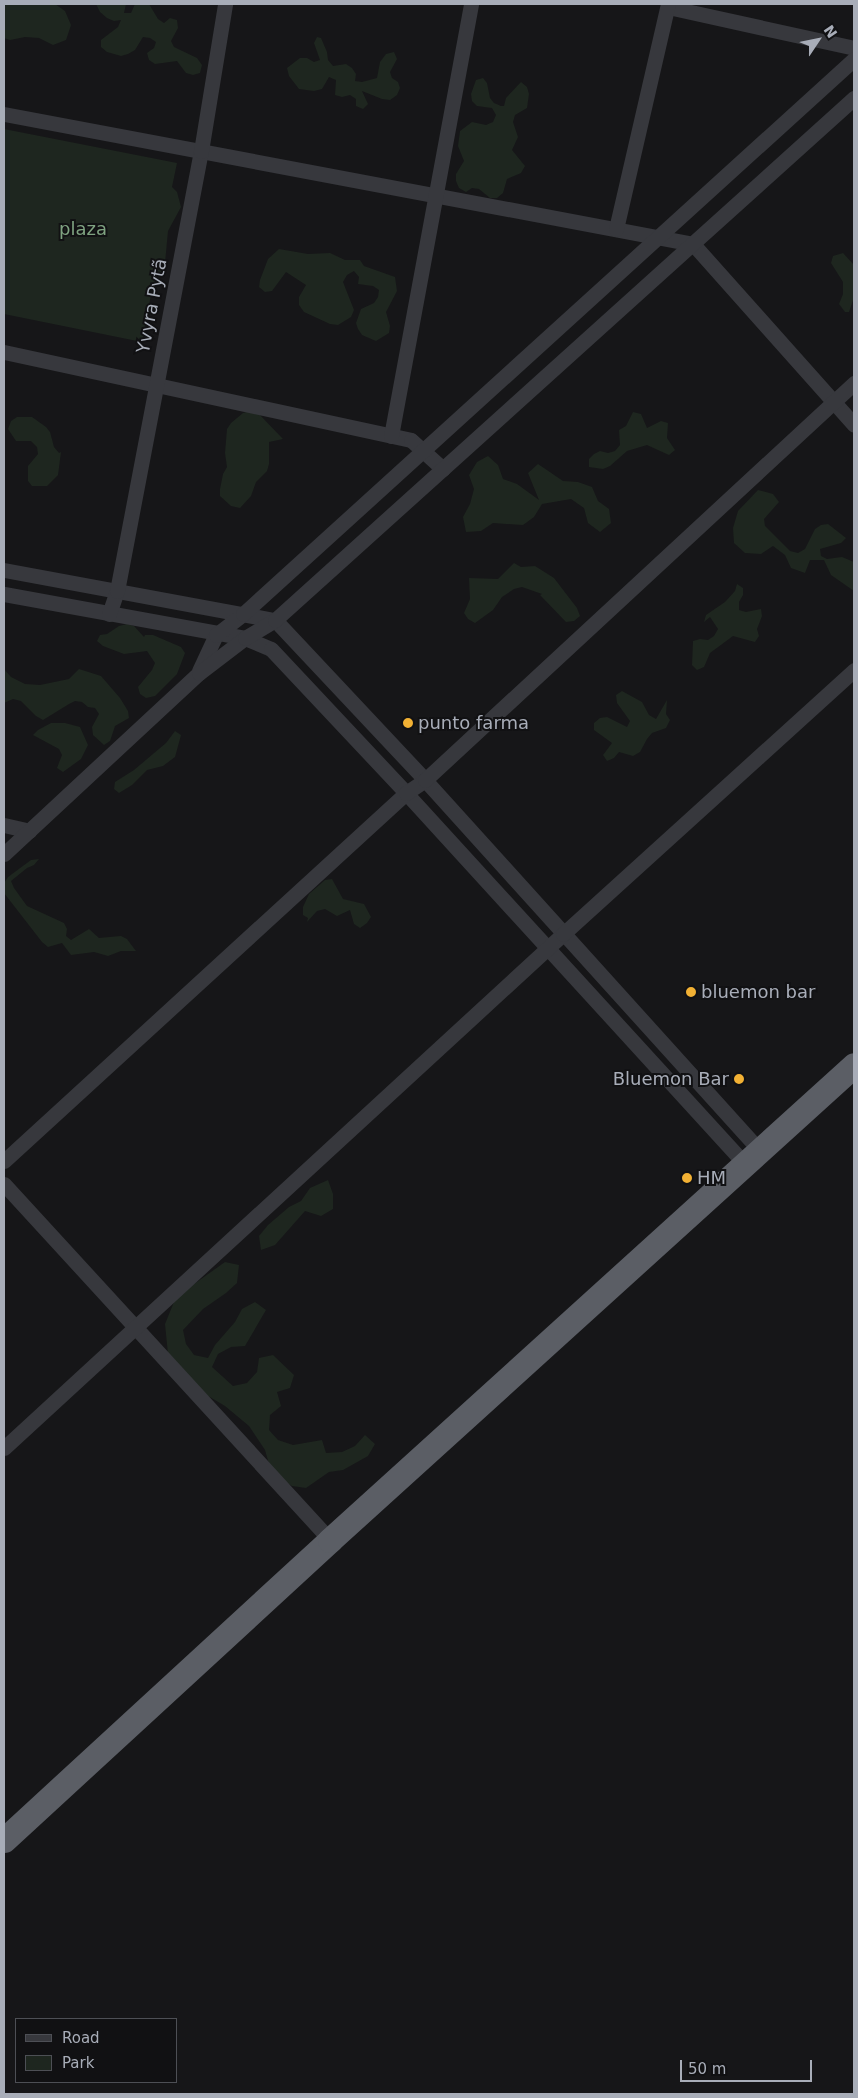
<!DOCTYPE html>
<meta charset="utf-8">
<style>
body{margin:0}
#map{position:relative;width:858px;height:2098px;overflow:hidden;background:#161618;font-family:"DejaVu Sans",sans-serif}
div>[style]{position:absolute}
.green>*{inset:0;background:#1e261f}
.minor>*{height:15px;margin:-7.5px;padding:0 7.5px;transform-origin:7.5px;border-radius:7.5px;background:#37383d}
.trunk>*{height:25px;margin:-12.5px;padding:0 12.5px;transform-origin:12.5px;border-radius:12.5px;background:#5b5e65}
.dots>*{width:14px;height:14px;translate:-50% -50%;box-sizing:border-box;border:2px solid #111113;border-radius:50%}
span{translate:-50% -50%;white-space:nowrap;text-align:center;line-height:1.15;-webkit-text-stroke:4px #111113;paint-order:stroke}
.park-label{font-size:18px;color:#7fa381}
.street-label{font-size:18px;color:#a8adb8}
.poi-label{font-size:18px;color:#a8adb8}
.left{translate:0 -50%;text-align:left}
.right{translate:-100% -50%;text-align:right}
.frame{position:absolute;inset:0;border:5px solid #a8adb8;pointer-events:none}
.legend{position:absolute;left:15px;top:2018px;width:162px;height:65px;box-sizing:border-box;background:#111113;border:1px solid #4d4f55;margin:0;padding:6px 9px;list-style:none;font-size:15px;color:#a8adb8}
.legend li{display:flex;align-items:center;gap:10px;height:25px}
.legend b{width:25px;border:1px solid #4d4f55}
.north{position:absolute;left:793px;top:15px;width:50px;height:50px;-webkit-text-stroke:4px #111113;paint-order:stroke;rotate:56deg;font-size:14px;font-weight:700;line-height:20px;text-align:center;color:#a8adb8}
.north::after{content:'';display:block;margin:auto;width:18px;height:22px;background:#a8adb8;clip-path:polygon(50% 0,100% 100%,50% 72%,0 100%)}
.scale{position:absolute;left:680px;top:2060px;width:132px;height:22px;box-sizing:border-box;border:2px solid #a8adb8;border-top:0;padding-left:6px;font-size:15px;line-height:18px;white-space:nowrap;color:#a8adb8;-webkit-text-stroke:4px #111113;paint-order:stroke}
</style>
<div id="map">
<div class="green">
<div style="clip-path:polygon(4px 4px,55px 4px,65px 11px,71px 25px,66px 40px,53px 45px,39px 38px,25px 37px,10px 40px,4px 38px)"></div>
<div style="clip-path:polygon(96px 4px,126px 4px,124px 13px,131px 13px,135px 4px,149px 4px,158px 19px,164px 23px,170px 18px,177px 20px,178px 28px,171px 41px,174px 47px,197px 58px,202px 65px,200px 73px,193px 75px,186px 73px,177px 61px,155px 64px,149px 60px,147px 53px,154px 48px,156px 42px,150px 38px,143px 37px,135px 50px,128px 54px,121px 56px,107px 52px,101px 47px,101px 40px,118px 27px,121px 20px,114px 21px,107px 18px,100px 12px)"></div>
<div style="clip-path:polygon(317px 37px,321px 38px,327px 52px,328px 60px,333px 66px,346px 64px,352px 68px,356px 74px,355px 81px,362px 82px,377px 78px,380px 62px,386px 54px,394px 52px,397px 59px,390px 72px,392px 78px,398px 82px,400px 88px,397px 95px,390px 100px,382px 99px,362px 91px,368px 104px,363px 109px,356px 106px,356px 99px,350px 95px,342px 97px,335px 95px,336px 80px,329px 77px,322px 89px,314px 91px,299px 89px,289px 76px,287px 68px,300px 58px,307px 58px,314px 62px,320px 60px,314px 43px)"></div>
<div style="clip-path:polygon(483px 78px,487px 83px,490px 98px,494px 103px,501px 106px,504px 106px,506px 98px,521px 82px,527px 87px,529px 94px,527px 108px,515px 115px,513px 122px,518px 137px,512px 150px,525px 166px,521px 173px,507px 179px,503px 193px,497px 198px,490px 198px,479px 189px,472px 188px,466px 192px,459px 188px,456px 181px,456px 174px,464px 161px,458px 146px,460px 131px,472px 122px,486px 125px,493px 122px,496px 115px,492px 108px,477px 106px,472px 101px,471px 94px,476px 80px)"></div>
<div style="clip-path:polygon(4px 129px,177px 163px,172px 187px,177px 192px,181px 207px,168px 231px,165px 263px,159px 279px,153px 284px,142px 342px,4px 314px)"></div>
<div style="clip-path:polygon(279px 249px,308px 254px,330px 253px,345px 260px,360px 260px,364px 266px,395px 277px,397px 291px,386px 312px,390px 326px,389px 333px,376px 341px,362px 335px,358px 329px,356px 323px,361px 309px,374px 303px,378px 297px,379px 290px,373px 286px,358px 284px,359px 277px,354px 271px,347px 275px,343px 282px,354px 310px,351px 317px,338px 325px,330px 324px,304px 312px,299px 305px,299px 297px,306px 285px,286px 272px,272px 291px,265px 292px,259px 287px,260px 280px,268px 259px)"></div>
<div style="clip-path:polygon(843px 253px,854px 265px,854px 297px,849px 312px,845px 312px,839px 304px,843px 294px,843px 282px,831px 263px,833px 256px)"></div>
<div style="clip-path:polygon(250px 411px,258px 413px,283px 439px,269px 442px,269px 464px,267px 471px,256px 482px,251px 496px,240px 508px,231px 506px,220px 496px,220px 489px,223px 474px,227px 467px,225px 453px,227px 429px,231px 423px,243px 413px)"></div>
<div style="clip-path:polygon(633px 412px,641px 414px,647px 428px,661px 421px,668px 423px,667px 438px,675px 450px,669px 455px,647px 445px,627px 451px,610px 466px,603px 469px,589px 467px,589px 459px,594px 454px,600px 451px,608px 453px,615px 451px,620px 445px,619px 430px,626px 426px)"></div>
<div style="clip-path:polygon(17px 417px,32px 417px,46px 427px,50px 432px,54px 447px,59px 453px,61px 452px,58px 475px,47px 486px,32px 486px,28px 481px,28px 466px,38px 454px,37px 447px,31px 441px,16px 441px,8px 429px,11px 421px)"></div>
<div style="clip-path:polygon(488px 456px,498px 465px,503px 479px,517px 484px,539px 500px,528px 473px,538px 464px,563px 481px,578px 482px,592px 487px,598px 501px,609px 509px,611px 523px,600px 532px,588px 523px,584px 508px,571px 499px,542px 504px,534px 517px,523px 525px,493px 523px,481px 531px,466px 532px,463px 517px,470px 504px,474px 489px,469px 475px,477px 462px)"></div>
<div style="clip-path:polygon(758px 490px,773px 494px,779px 502px,764px 519px,765px 526px,790px 551px,798px 553px,805px 549px,815px 529px,821px 525px,828px 524px,846px 538px,841px 543px,820px 549px,821px 556px,827px 559px,842px 557px,854px 562px,854px 591px,831px 575px,824px 560px,810px 560px,805px 573px,791px 568px,785px 555px,773px 546px,761px 554px,745px 553px,734px 543px,733px 528px,738px 511px)"></div>
<div style="clip-path:polygon(514px 563px,521px 567px,535px 566px,554px 578px,577px 608px,580px 616px,574px 621px,566px 622px,540px 595px,542px 594px,522px 587px,514px 589px,502px 597px,493px 610px,475px 623px,468px 619px,464px 613px,470px 599px,469px 578px,498px 579px)"></div>
<div style="clip-path:polygon(737px 584px,743px 588px,743px 595px,739px 602px,739px 610px,746px 612px,761px 609px,762px 616px,757px 629px,759px 636px,755px 642px,733px 636px,710px 653px,704px 667px,697px 670px,692px 665px,693px 641px,700px 639px,708px 640px,714px 636px,718px 629px,710px 617px,704px 622px,706px 615px,725px 602px,735px 591px)"></div>
<div style="clip-path:polygon(127px 624px,134px 626px,144px 637px,145px 635px,153px 635px,181px 647px,185px 653px,177px 674px,155px 696px,146px 698px,140px 694px,138px 687px,152px 670px,155px 663px,147px 651px,124px 654px,103px 646px,97px 641px,100px 635px,107px 634px,119px 626px)"></div>
<div style="clip-path:polygon(4px 669px,11px 677px,25px 684px,40px 685px,69px 679px,79px 669px,101px 676px,120px 698px,128px 711px,129px 718px,115px 726px,110px 741px,104px 745px,93px 735px,92px 727px,99px 714px,95px 708px,88px 707px,82px 702px,75px 701px,69px 704px,43px 720px,36px 716px,21px 701px,13px 699px,4px 703px)"></div>
<div style="clip-path:polygon(622px 691px,642px 702px,649px 715px,656px 719px,667px 700px,666px 714px,670px 720px,666px 728px,652px 733px,647px 739px,640px 752px,633px 756px,619px 752px,614px 758px,607px 761px,603px 755px,612px 743px,594px 730px,594px 723px,600px 718px,607px 717px,627px 727px,630px 721px,617px 703px,616px 695px)"></div>
<div style="clip-path:polygon(51px 723px,65px 723px,80px 727px,88px 745px,81px 759px,63px 772px,57px 768px,62px 755px,59px 749px,33px 735px,38px 730px)"></div>
<div style="clip-path:polygon(175px 731px,181px 735px,175px 757px,163px 766px,147px 770px,132px 785px,119px 793px,114px 789px,115px 782px,134px 770px,166px 743px)"></div>
<div style="clip-path:polygon(39px 859px,34px 865px,27px 868px,11px 881px,14px 888px,27px 906px,64px 923px,67px 929px,66px 936px,71px 940px,89px 929px,99px 938px,121px 936px,127px 939px,136px 951px,121px 951px,108px 956px,94px 952px,71px 955px,62px 943px,48px 947px,42px 942px,4px 893px,4px 883px,8px 877px,31px 860px)"></div>
<div style="clip-path:polygon(332px 879px,343px 899px,364px 904px,371px 917px,367px 923px,360px 928px,354px 924px,350px 910px,337px 916px,325px 909px,317px 911px,307px 922px,308px 918px,303px 915px,303px 907px,309px 894px,325px 880px)"></div>
<div style="clip-path:polygon(328px 1180px,333px 1194px,333px 1209px,321px 1216px,305px 1211px,275px 1245px,261px 1250px,259px 1236px,268px 1225px,289px 1207px,301px 1201px,310px 1188px)"></div>
<div style="clip-path:polygon(225px 1262px,239px 1265px,237px 1283px,226px 1293px,203px 1309px,183px 1330px,186px 1344px,194px 1355px,208px 1358px,215px 1345px,235px 1322px,242px 1309px,255px 1302px,266px 1310px,245px 1346px,231px 1347px,218px 1354px,212px 1367px,233px 1386px,247px 1383px,257px 1372px,259px 1358px,273px 1355px,294px 1375px,290px 1388px,277px 1392px,281px 1406px,270px 1415px,269px 1430px,278px 1440px,293px 1445px,322px 1440px,326px 1453px,342px 1452px,355px 1446px,365px 1435px,375px 1444px,368px 1456px,343px 1470px,329px 1472px,306px 1488px,292px 1486px,279px 1477px,269px 1464px,265px 1450px,249px 1426px,225px 1406px,198px 1390px,168px 1354px,165px 1324px,176px 1297px)"></div>
</div>
<div class="minor">
<div style="left:668px;top:7px;width:190px;rotate:12.4deg"></div>
<div style="left:4px;top:114px;width:701px;rotate:10.68deg"></div>
<div style="left:693px;top:244px;width:242px;rotate:48.3deg"></div>
<div style="left:616px;top:229px;width:231px;rotate:-77deg"></div>
<div style="left:4px;top:352px;width:416px;rotate:12.2deg"></div>
<div style="left:411px;top:440px;width:43px;rotate:42.2deg"></div>
<div style="left:391px;top:436px;width:439px;rotate:-79.5deg"></div>
<div style="left:4px;top:570px;width:276px;rotate:10.5deg"></div>
<div style="left:275px;top:620px;width:219px;rotate:46.8deg"></div>
<div style="left:425px;top:780px;width:500px;rotate:47.9deg"></div>
<div style="left:4px;top:594px;width:245px;rotate:10.3deg"></div>
<div style="left:245px;top:638px;width:28px;rotate:23deg"></div>
<div style="left:271px;top:649px;width:197px;rotate:46.8deg"></div>
<div style="left:406px;top:793px;width:503px;rotate:47.58deg"></div>
<div style="left:109px;top:614px;width:24px;rotate:-71deg"></div>
<div style="left:117px;top:591px;width:448px;rotate:-79.2deg"></div>
<div style="left:201px;top:151px;width:149px;rotate:-80.7deg"></div>
<div style="left:199px;top:671px;width:40px;rotate:-65deg"></div>
<div style="left:216px;top:635px;width:34px;rotate:-38deg"></div>
<div style="left:243px;top:614px;width:825px;rotate:-42.25deg"></div>
<div style="left:4px;top:825px;width:26px;rotate:13deg"></div>
<div style="left:4px;top:854px;width:266px;rotate:-42.9deg"></div>
<div style="left:199px;top:673px;width:58px;rotate:-37.3deg"></div>
<div style="left:245px;top:638px;width:35px;rotate:-31deg"></div>
<div style="left:275px;top:620px;width:780px;rotate:-42.04deg"></div>
<div style="left:4px;top:1161px;width:545px;rotate:-42.47deg"></div>
<div style="left:406px;top:793px;width:23px;rotate:-34deg"></div>
<div style="left:425px;top:780px;width:585px;rotate:-42.78deg"></div>
<div style="left:4px;top:1184px;width:483px;rotate:47.5deg"></div>
<div style="left:4px;top:1448px;width:759px;rotate:-42.6deg"></div>
<div style="left:563px;top:934px;width:393px;rotate:-42.2deg"></div>
</div>
<div class="trunk">
<div style="left:4px;top:1840px;width:443px;rotate:-42.6deg"></div>
<div style="left:330px;top:1540px;width:707px;rotate:-42.19deg"></div>
</div>
<div class="dots">
<div style="left:408px;top:723px;background:#f2b134"></div>
<div style="left:691px;top:992px;background:#f2b134"></div>
<div style="left:739px;top:1079px;background:#f2b134"></div>
<div style="left:687px;top:1178px;background:#f2b134"></div>
</div>
<div class="park-label">
<span style="left:83px;top:229px">plaza</span>
</div>
<div class="street-label">
<span style="left:152px;top:306px;rotate:-79deg">Yvyra Pytã</span>
</div>
<div class="poi-label">
<span class="left" style="left:418px;top:723px">punto farma</span>
<span class="left" style="left:701px;top:992px">bluemon bar</span>
<span class="right" style="left:729px;top:1079px">Bluemon Bar</span>
<span class="left" style="left:697px;top:1178px">HM</span>
</div>
<div class="frame"></div>
<ul class="legend">
<li><b style="height:6px;background:#37383d"></b>Road</li>
<li><b style="height:14px;background:#1e261f"></b>Park</li>
</ul>
<div class="north">N</div>
<div class="scale">50 m</div>
</div>
